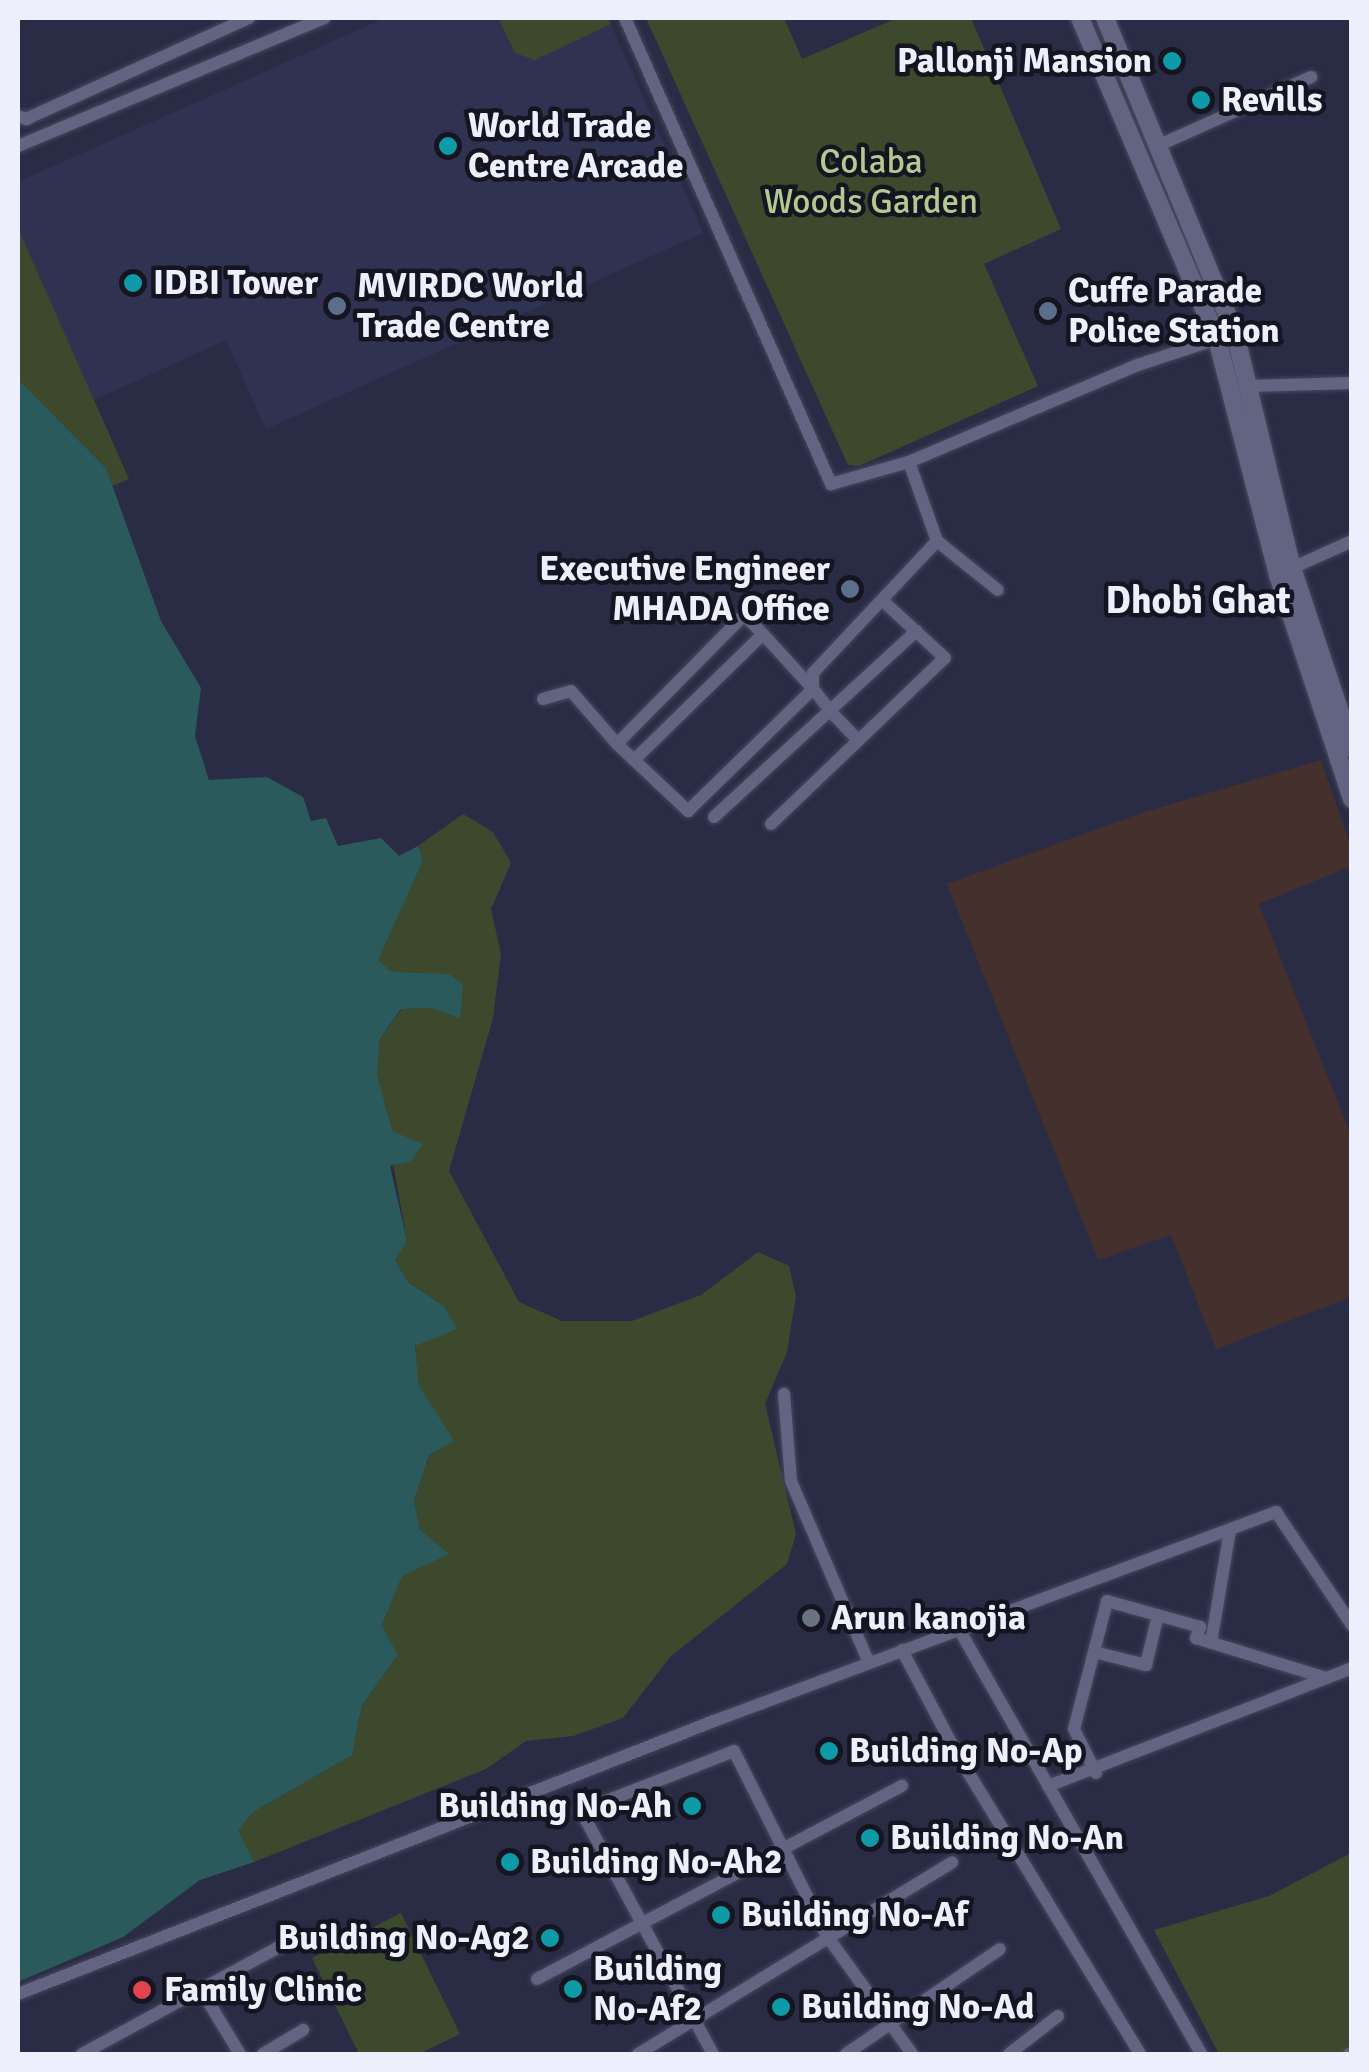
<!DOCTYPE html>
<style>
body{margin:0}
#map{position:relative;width:1369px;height:2072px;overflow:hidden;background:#2a2c45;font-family:Signika,sans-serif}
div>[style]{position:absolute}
.built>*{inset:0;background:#303252}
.industrial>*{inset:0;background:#44302d}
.green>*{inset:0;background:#3d492d}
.water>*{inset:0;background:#2a5a5b}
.roads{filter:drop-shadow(0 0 2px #47485d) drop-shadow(0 0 2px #47485d)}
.minor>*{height:12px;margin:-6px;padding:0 6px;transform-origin:6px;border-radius:6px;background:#626482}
.secondary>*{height:18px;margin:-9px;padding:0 9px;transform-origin:9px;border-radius:9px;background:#626482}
.dots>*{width:28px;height:28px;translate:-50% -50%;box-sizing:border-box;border:5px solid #151521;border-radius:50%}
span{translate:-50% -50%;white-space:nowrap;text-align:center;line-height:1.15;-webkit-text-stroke:9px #151521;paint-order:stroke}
.poi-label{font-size:35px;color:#edeffd;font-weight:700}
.right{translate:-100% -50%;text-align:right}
.left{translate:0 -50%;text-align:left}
.park-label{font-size:35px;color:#b1ca90}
.neighbourhood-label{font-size:38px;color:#edeffd;font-weight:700}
.frame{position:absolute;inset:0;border:20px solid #edeffd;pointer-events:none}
</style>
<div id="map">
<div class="built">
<div style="clip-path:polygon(385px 18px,608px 18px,703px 233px,266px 429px,226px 340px,94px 400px,18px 228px,18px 182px)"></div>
</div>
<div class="industrial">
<div style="clip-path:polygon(1321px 760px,1351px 847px,1351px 866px,1259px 904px,1351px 1135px,1351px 1297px,1216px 1349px,1171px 1235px,1098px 1260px,947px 884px,1144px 812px)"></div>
</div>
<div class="green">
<div style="clip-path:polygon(498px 18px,608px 18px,611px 24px,535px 60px,515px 53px)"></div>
<div style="clip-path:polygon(646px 18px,784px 18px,802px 59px,897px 18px,971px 18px,1061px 229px,984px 264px,1038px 386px,859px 466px,848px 465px)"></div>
<div style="clip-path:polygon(18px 228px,129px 479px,112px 486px,106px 468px,18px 379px)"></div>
<div style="clip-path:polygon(463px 814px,493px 832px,511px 863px,491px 909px,501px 954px,493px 1018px,449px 1171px,519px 1302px,562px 1321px,632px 1321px,701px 1295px,758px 1252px,789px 1266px,796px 1296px,787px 1352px,765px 1404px,796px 1534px,787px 1564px,670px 1657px,623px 1718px,573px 1736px,526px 1741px,486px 1769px,254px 1862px,237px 1831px,252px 1813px,352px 1755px,362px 1705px,398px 1655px,382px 1625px,420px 1530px,414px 1501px,429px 1455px,453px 1441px,419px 1385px,415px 1345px,456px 1329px,445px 1307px,408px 1282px,395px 1260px,407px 1241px,377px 1075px,380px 1039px,402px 1009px,431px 1007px,378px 960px,378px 948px,423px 860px,418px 846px)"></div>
<div style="clip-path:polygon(1351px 1853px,1351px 2047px,1337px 2054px,1219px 2054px,1154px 1930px,1269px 1896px)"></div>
<div style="clip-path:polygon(401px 1913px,460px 2034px,419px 2054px,359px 2054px,312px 1958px)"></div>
</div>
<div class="water">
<div style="clip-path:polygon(18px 379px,106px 468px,161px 621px,201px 688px,195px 736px,209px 780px,267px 777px,303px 797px,311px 821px,326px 818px,338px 846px,381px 838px,399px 856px,418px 846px,423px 860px,378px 960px,392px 972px,449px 974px,463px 985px,460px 1018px,431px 1008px,401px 1009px,380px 1039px,377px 1075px,392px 1131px,423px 1144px,411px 1161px,390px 1166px,407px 1241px,395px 1260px,408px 1282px,445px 1307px,457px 1329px,415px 1346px,419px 1385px,454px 1441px,429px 1455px,414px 1501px,420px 1530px,449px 1554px,402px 1576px,382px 1625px,398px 1655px,362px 1705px,352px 1755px,252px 1813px,238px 1831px,254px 1862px,200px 1880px,123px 1937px,18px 1982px)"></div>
</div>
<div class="roads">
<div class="minor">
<div style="left:625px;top:18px;width:510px;rotate:66.15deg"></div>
<div style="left:831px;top:484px;width:81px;rotate:-15.8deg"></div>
<div style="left:909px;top:462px;width:249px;rotate:-23deg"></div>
<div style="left:1138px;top:365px;width:102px;rotate:-18.3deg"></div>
<div style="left:18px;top:116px;width:9px;rotate:21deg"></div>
<div style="left:26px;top:119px;width:245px;rotate:-24.4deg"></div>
<div style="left:18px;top:146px;width:332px;rotate:-22.7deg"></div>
<div style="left:1157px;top:146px;width:169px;rotate:-24.1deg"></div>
<div style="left:1250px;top:386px;width:102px;rotate:-1.7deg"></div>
<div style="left:937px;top:541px;width:78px;rotate:38.8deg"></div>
<div style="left:1292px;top:568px;width:66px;rotate:-24.2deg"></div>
<div style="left:543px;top:699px;width:29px;rotate:-16deg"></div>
<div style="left:571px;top:691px;width:70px;rotate:49deg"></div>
<div style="left:858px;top:740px;width:37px;rotate:-134deg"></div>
<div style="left:832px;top:713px;width:31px;rotate:-128deg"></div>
<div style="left:813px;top:689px;width:74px;rotate:-132.3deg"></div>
<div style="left:763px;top:634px;width:27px;rotate:-135deg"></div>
<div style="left:744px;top:615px;width:181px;rotate:134.6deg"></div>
<div style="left:617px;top:744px;width:98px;rotate:43.3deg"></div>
<div style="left:688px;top:811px;width:175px;rotate:-44.3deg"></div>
<div style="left:813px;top:689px;width:16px;rotate:-90deg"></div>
<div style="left:813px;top:673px;width:181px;rotate:-46.8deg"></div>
<div style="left:937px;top:541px;width:84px;rotate:-109.5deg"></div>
<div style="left:634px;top:760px;width:180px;rotate:-44.3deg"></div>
<div style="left:714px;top:817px;width:275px;rotate:-42.6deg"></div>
<div style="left:771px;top:824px;width:240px;rotate:-43.7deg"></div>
<div style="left:945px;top:658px;width:83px;rotate:-137.4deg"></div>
<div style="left:784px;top:1394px;width:87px;rotate:85.4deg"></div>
<div style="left:791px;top:1481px;width:198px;rotate:66.8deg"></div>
<div style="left:960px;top:1631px;width:487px;rotate:60.3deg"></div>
<div style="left:1211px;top:1643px;width:114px;rotate:-80.4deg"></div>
<div style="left:902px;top:1650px;width:118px;rotate:62.1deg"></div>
<div style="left:957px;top:1754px;width:351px;rotate:58.6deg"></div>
<div style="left:1094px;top:1652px;width:54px;rotate:14deg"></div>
<div style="left:1146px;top:1665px;width:51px;rotate:-76.5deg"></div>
<div style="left:1096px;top:1773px;width:49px;rotate:-116.6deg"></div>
<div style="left:1074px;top:1729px;width:132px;rotate:-75.5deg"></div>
<div style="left:1107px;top:1601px;width:97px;rotate:15.6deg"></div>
<div style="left:1200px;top:1627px;width:12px;rotate:110deg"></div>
<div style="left:1196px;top:1638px;width:136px;rotate:17.1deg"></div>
<div style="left:1048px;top:1786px;width:326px;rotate:-21.2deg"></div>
<div style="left:537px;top:1979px;width:413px;rotate:-27.9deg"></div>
<div style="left:200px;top:1988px;width:77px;rotate:58.8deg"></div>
<div style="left:18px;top:1994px;width:748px;rotate:-21.42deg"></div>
<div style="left:714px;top:1721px;width:600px;rotate:-20.4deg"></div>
<div style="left:1276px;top:1512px;width:136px;rotate:56.1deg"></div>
<div style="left:82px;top:2054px;width:234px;rotate:-28.5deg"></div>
<div style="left:263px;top:2054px;width:47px;rotate:-31deg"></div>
<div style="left:638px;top:2054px;width:368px;rotate:-31.4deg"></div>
<div style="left:713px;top:2054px;width:277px;rotate:-118.5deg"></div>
<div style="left:581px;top:1811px;width:164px;rotate:-21.4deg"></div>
<div style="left:734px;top:1751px;width:207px;rotate:63.3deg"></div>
<div style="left:827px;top:1936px;width:145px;rotate:54.2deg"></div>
<div style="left:846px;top:2054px;width:186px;rotate:-34.3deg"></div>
<div style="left:1009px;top:2054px;width:62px;rotate:-37.8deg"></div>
<div style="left:1349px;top:2054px;width:3px;rotate:-18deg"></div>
</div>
<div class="secondary">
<div style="left:1080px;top:18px;width:349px;rotate:66.9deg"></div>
<div style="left:1217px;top:339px;width:244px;rotate:75.5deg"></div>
<div style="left:1278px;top:575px;width:236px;rotate:71.7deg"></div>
<div style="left:1105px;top:18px;width:341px;rotate:67.6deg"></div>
<div style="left:1235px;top:333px;width:242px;rotate:76.4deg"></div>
<div style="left:1292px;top:568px;width:190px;rotate:71.6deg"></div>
</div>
</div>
<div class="dots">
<div style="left:1172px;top:61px;background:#0f9aa8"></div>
<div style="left:1201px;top:100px;background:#0f9aa8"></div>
<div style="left:448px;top:146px;background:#0f9aa8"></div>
<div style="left:133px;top:283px;background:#0f9aa8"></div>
<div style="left:337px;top:306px;background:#5c6f8a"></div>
<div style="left:1048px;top:311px;background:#5c6f8a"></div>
<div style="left:850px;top:589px;background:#5c6f8a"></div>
<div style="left:811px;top:1618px;background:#6b7280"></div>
<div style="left:829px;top:1751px;background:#0f9aa8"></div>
<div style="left:692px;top:1806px;background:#0f9aa8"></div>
<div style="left:870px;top:1838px;background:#0f9aa8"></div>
<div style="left:510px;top:1862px;background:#0f9aa8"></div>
<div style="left:721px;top:1915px;background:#0f9aa8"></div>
<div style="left:550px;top:1938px;background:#0f9aa8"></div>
<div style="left:573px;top:1989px;background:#0f9aa8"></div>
<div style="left:142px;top:1990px;background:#e0444e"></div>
<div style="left:781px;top:2007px;background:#0f9aa8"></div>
</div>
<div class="poi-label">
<span class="right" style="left:1152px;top:61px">Pallonji Mansion</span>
<span class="left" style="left:1221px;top:100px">Revills</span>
<span class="left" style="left:468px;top:146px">World Trade<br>Centre Arcade</span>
<span class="left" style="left:153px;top:283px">IDBI Tower</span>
<span class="left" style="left:357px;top:306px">MVIRDC World<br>Trade Centre</span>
<span class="left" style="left:1068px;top:311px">Cuffe Parade<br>Police Station</span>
<span class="right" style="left:830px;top:589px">Executive Engineer<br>MHADA Office</span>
<span class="left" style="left:831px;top:1618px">Arun kanojia</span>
<span class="left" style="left:849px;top:1751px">Building No-Ap</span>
<span class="right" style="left:672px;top:1806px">Building No-Ah</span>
<span class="left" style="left:890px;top:1838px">Building No-An</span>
<span class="left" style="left:530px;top:1862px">Building No-Ah2</span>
<span class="left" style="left:741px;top:1915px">Building No-Af</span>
<span class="right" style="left:530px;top:1938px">Building No-Ag2</span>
<span class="left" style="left:593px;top:1989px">Building<br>No-Af2</span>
<span class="left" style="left:164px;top:1990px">Family Clinic</span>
<span class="left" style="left:801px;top:2007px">Building No-Ad</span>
</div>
<div class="park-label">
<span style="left:871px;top:182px">Colaba<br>Woods Garden</span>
</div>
<div class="neighbourhood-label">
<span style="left:1198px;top:601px">Dhobi Ghat</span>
</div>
<div class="frame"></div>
</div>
